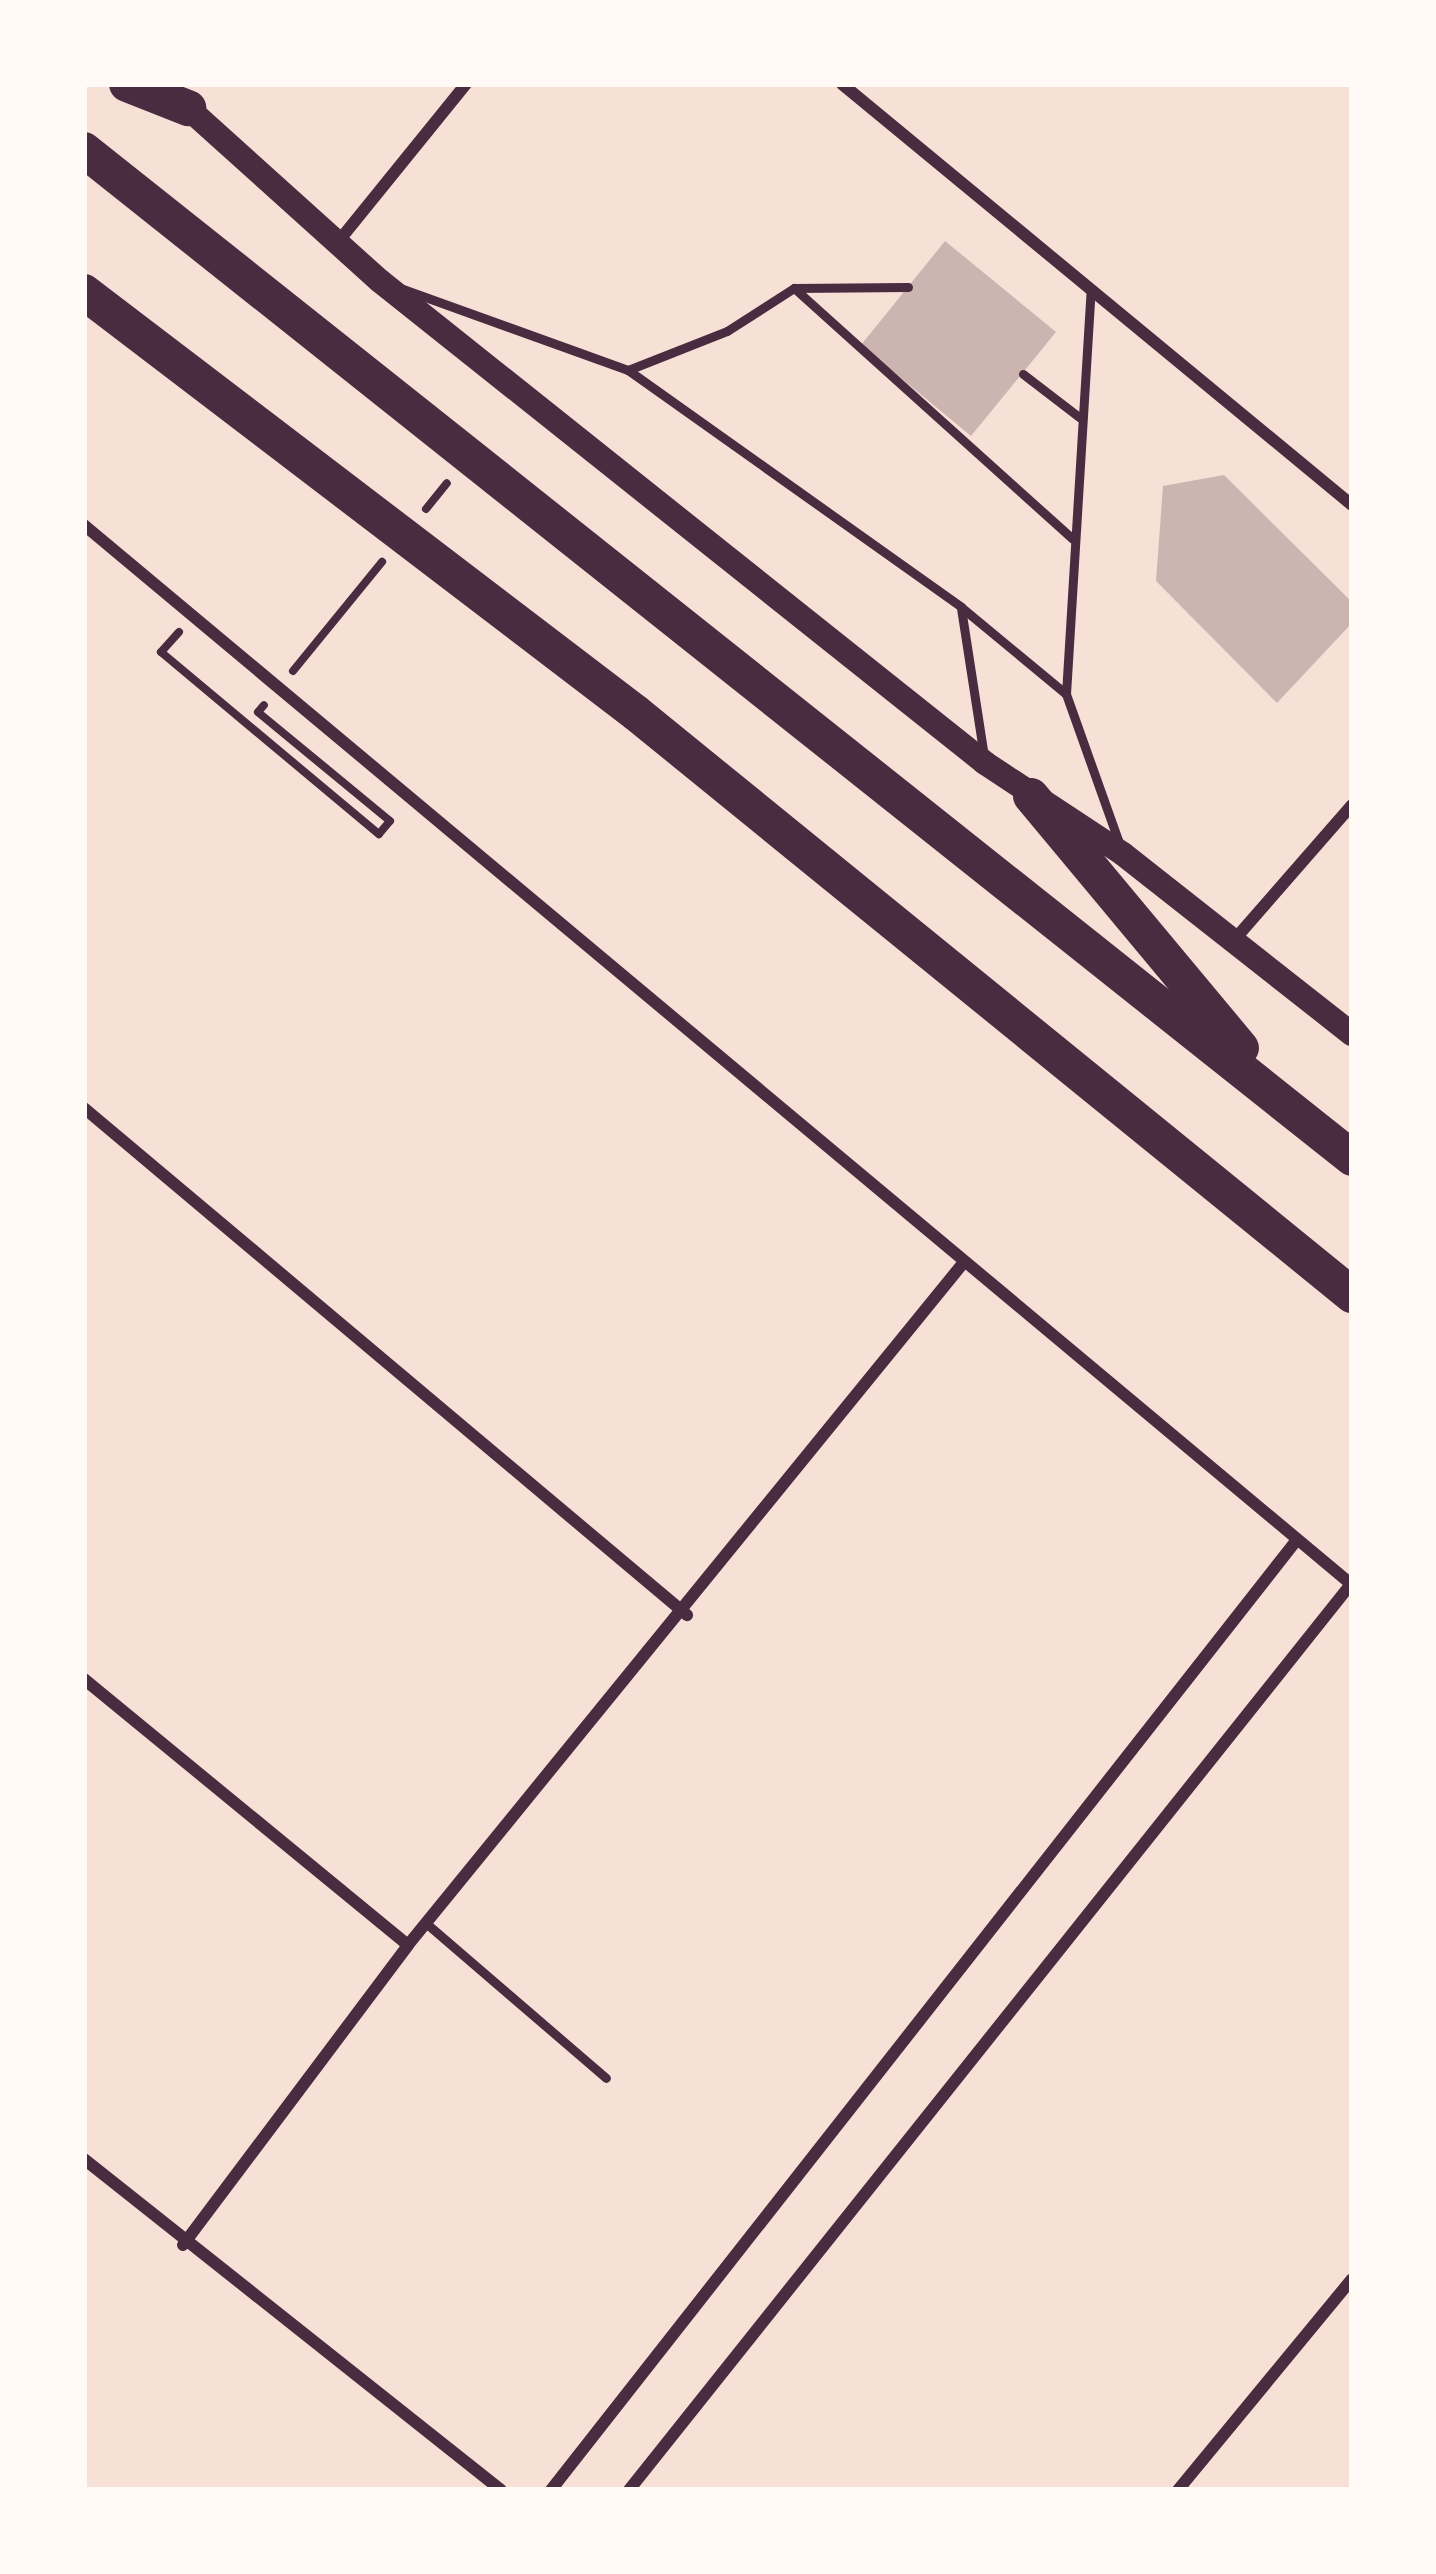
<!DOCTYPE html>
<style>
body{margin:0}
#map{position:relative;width:1436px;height:2574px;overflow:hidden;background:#f7e1d7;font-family:"Alegreya Sans",sans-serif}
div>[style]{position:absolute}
.building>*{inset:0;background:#ccb4b1}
.path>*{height:8px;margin:-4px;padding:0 4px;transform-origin:4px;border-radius:4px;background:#4a2c40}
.service>*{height:9px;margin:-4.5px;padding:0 4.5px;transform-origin:4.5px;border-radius:4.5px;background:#4a2c40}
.minor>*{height:12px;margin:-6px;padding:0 6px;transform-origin:6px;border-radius:6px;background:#4a2c40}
.secondary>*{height:24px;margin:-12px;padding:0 12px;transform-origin:12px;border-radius:12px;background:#4a2c40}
.motorway>*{height:36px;margin:-18px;padding:0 18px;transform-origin:18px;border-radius:18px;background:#4a2c40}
span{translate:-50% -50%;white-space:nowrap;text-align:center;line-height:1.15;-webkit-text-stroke:9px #fffaf5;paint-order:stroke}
.frame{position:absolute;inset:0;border:87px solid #fffaf5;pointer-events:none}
</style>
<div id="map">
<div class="building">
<div style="clip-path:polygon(945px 241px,1056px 332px,971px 436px,861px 345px)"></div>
<div style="clip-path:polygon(1224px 475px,1352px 602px,1352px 623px,1277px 703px,1156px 581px,1163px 486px)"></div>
</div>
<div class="path">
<div style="left:426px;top:509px;width:33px;rotate:-51deg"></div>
<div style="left:179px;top:632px;width:27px;rotate:132deg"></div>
<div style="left:161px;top:652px;width:284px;rotate:39.9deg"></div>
<div style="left:379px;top:834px;width:17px;rotate:-50deg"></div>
<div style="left:390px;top:821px;width:171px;rotate:-140.5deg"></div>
<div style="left:258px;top:712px;width:9px;rotate:-49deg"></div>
<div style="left:293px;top:671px;width:141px;rotate:-50.8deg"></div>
</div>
<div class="service">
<div style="left:794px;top:288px;width:114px;rotate:-0.5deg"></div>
<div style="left:403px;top:289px;width:239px;rotate:19.8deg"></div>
<div style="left:628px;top:370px;width:409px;rotate:35.4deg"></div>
<div style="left:961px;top:607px;width:136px;rotate:39.6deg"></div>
<div style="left:1066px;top:694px;width:158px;rotate:70.4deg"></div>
<div style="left:628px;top:370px;width:106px;rotate:-21.5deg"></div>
<div style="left:727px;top:331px;width:80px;rotate:-32.7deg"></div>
<div style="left:794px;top:288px;width:375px;rotate:42deg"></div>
<div style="left:1023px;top:374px;width:71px;rotate:37.5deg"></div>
<div style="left:961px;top:608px;width:151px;rotate:81.2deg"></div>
<div style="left:1066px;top:694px;width:404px;rotate:-86.5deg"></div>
<div style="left:427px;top:1924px;width:236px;rotate:40.7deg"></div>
</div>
<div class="minor">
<div style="left:842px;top:84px;width:661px;rotate:39.54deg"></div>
<div style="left:338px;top:242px;width:203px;rotate:-51deg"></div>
<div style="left:84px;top:525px;width:1653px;rotate:39.89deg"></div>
<div style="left:1235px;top:939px;width:178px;rotate:-48.9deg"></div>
<div style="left:84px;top:1108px;width:788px;rotate:40.06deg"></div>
<div style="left:84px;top:1679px;width:419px;rotate:39.4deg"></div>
<div style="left:84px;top:2159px;width:532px;rotate:38.44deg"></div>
<div style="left:183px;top:2245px;width:375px;rotate:-53.1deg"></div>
<div style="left:408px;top:1945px;width:881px;rotate:-50.85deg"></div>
<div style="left:551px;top:2490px;width:1206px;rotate:-51.87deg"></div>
<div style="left:629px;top:2490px;width:1158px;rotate:-51.45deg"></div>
<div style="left:1178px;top:2490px;width:273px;rotate:-50.5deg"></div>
</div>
<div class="secondary">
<div style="left:180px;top:101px;width:269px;rotate:42deg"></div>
<div style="left:380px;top:281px;width:774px;rotate:38.54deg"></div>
<div style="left:985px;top:763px;width:165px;rotate:33.4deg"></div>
<div style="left:1123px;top:854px;width:291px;rotate:38.2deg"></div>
</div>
<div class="motorway">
<div style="left:127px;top:84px;width:66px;rotate:21.5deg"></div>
<div style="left:84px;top:150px;width:1620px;rotate:38.48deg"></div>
<div style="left:84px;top:292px;width:694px;rotate:37.33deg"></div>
<div style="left:636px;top:713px;width:923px;rotate:39.11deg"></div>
<div style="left:1031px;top:796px;width:328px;rotate:50.2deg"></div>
</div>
<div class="frame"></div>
</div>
